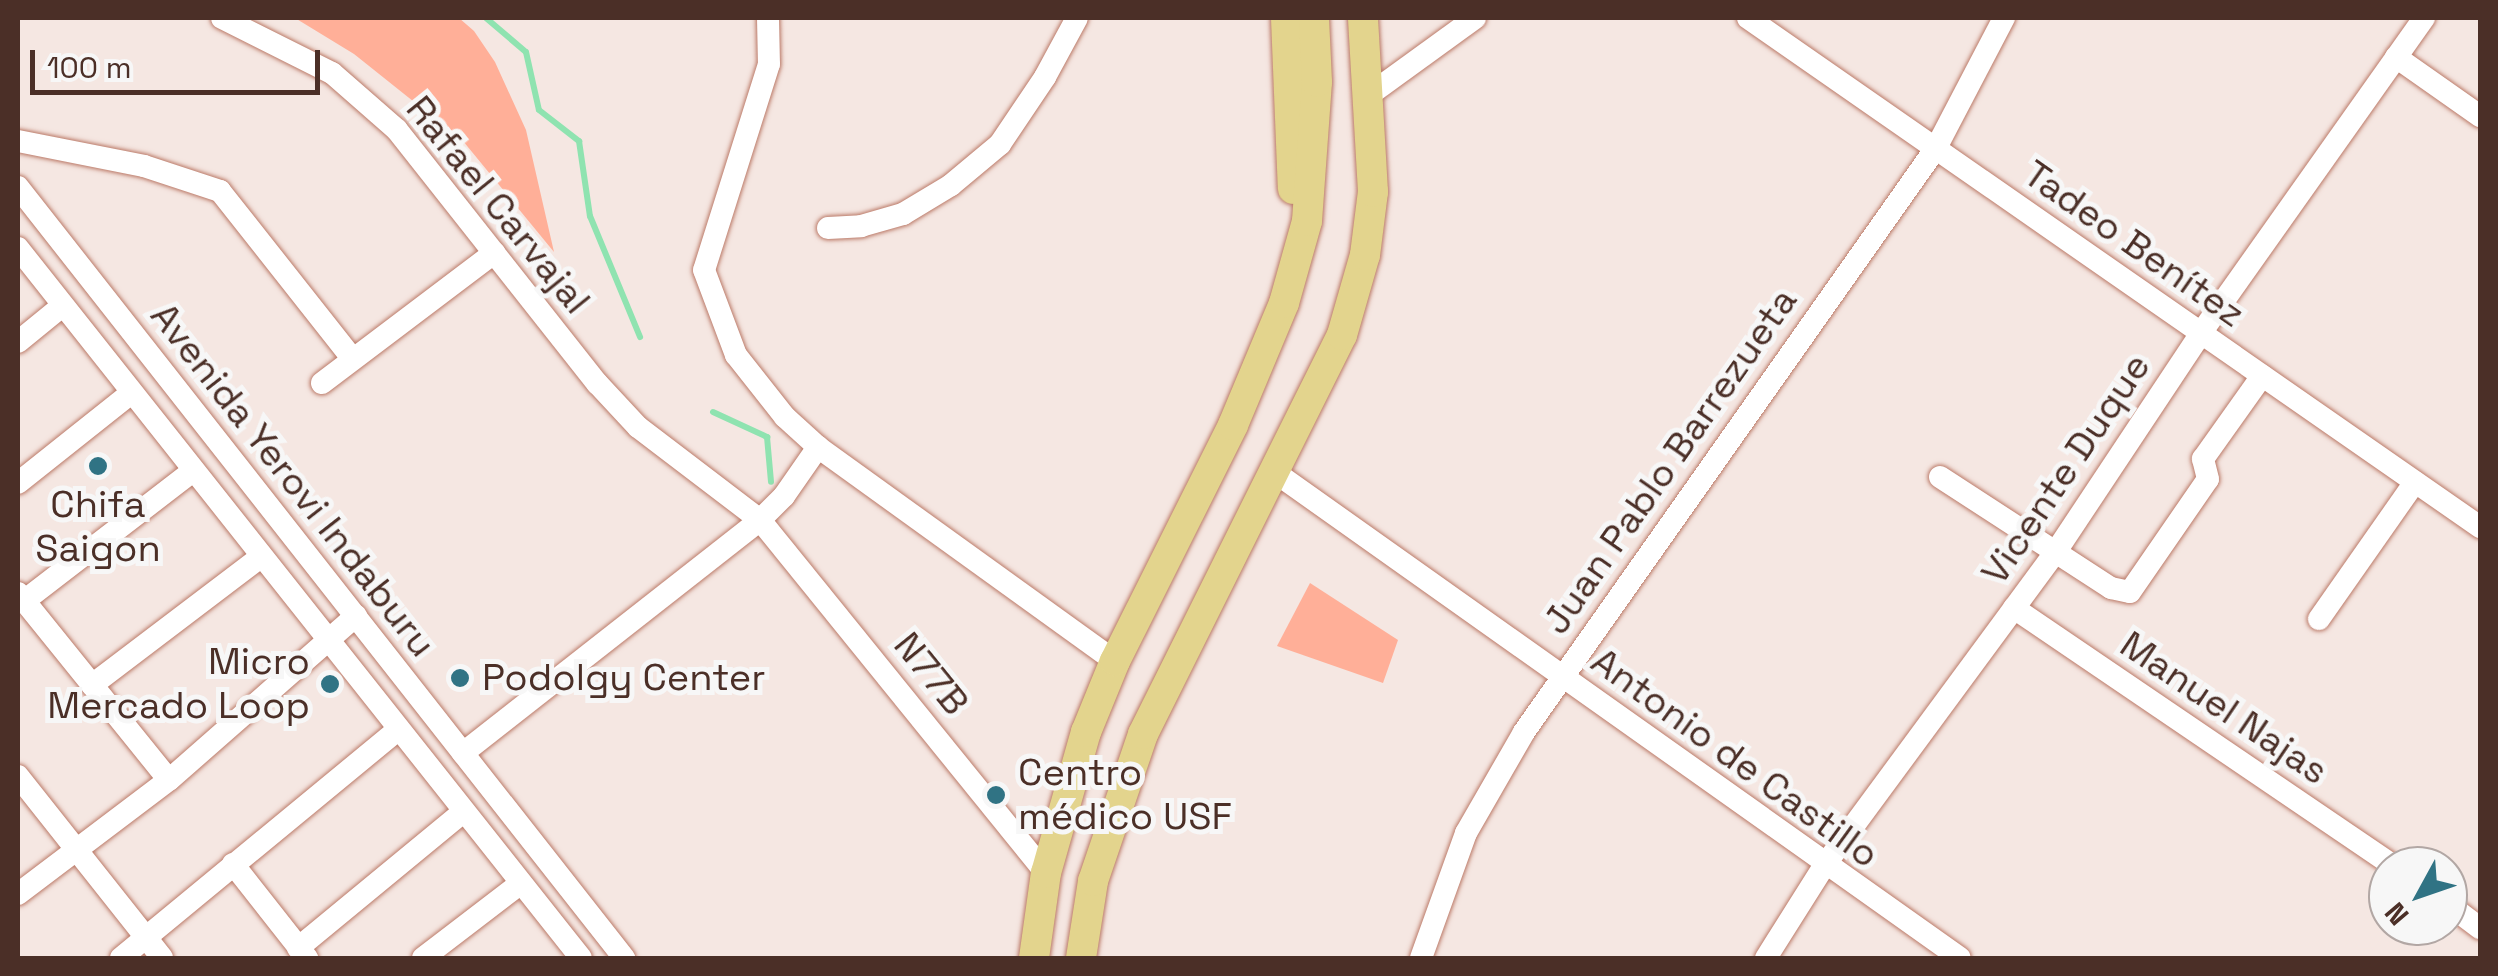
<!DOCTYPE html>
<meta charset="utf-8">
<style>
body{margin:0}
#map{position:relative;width:2498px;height:976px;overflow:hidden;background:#f5e7e2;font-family:"Space Grotesk",sans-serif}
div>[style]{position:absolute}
.green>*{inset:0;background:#ffaf98}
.stream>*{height:6px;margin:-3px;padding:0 3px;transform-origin:3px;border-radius:3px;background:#8fe3b0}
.roads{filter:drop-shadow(0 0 2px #bb7a68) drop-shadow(0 0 2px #bb7a68)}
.minor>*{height:22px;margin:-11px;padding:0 11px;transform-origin:11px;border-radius:11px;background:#fff}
.major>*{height:30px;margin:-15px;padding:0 15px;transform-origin:15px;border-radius:15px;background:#e3d48d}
.dots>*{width:28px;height:28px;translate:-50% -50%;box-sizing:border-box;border:5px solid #f7f7f7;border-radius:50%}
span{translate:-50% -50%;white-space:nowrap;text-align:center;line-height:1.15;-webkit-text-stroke:10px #f7f7f7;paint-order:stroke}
.street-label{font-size:38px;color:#4b2f27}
.poi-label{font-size:38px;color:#4b2f27}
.right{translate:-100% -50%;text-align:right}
.left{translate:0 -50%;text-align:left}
.frame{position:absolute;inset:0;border:20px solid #4b2f27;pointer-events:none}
.north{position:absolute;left:2368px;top:846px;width:100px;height:100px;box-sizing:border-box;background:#f7f7f7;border:2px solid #b2a7a4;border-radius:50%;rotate:230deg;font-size:28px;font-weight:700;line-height:40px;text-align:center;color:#4b2f27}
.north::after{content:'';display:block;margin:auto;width:35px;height:45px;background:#307384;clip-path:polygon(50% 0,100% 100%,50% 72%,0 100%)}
.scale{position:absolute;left:30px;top:50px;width:290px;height:45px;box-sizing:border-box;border:5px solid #4b2f27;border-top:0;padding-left:12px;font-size:30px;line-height:35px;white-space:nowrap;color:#4b2f27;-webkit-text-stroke:8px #f7f7f7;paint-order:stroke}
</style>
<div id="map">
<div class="green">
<div style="clip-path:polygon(295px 18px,459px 18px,474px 31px,495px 62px,526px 130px,554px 252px,463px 141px,354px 54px)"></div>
<div style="clip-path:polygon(1310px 583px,1398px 640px,1383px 683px,1277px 646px)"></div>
</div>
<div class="stream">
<div style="left:486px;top:18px;width:52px;rotate:40.4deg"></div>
<div style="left:526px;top:52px;width:59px;rotate:77.4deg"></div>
<div style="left:539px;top:110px;width:51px;rotate:37.8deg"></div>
<div style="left:579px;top:141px;width:76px;rotate:81.7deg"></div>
<div style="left:590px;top:216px;width:131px;rotate:67.5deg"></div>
<div style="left:713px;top:412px;width:60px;rotate:24.8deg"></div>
<div style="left:767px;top:437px;width:45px;rotate:84.9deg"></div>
</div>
<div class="roads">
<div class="minor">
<div style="left:222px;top:18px;width:123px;rotate:26.6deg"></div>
<div style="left:332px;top:73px;width:86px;rotate:41.2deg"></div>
<div style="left:397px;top:130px;width:323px;rotate:51.7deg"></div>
<div style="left:597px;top:383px;width:60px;rotate:47deg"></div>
<div style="left:638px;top:427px;width:153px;rotate:37.3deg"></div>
<div style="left:760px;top:520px;width:454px;rotate:51deg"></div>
<div style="left:768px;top:18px;width:46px;rotate:88.8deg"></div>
<div style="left:769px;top:64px;width:216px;rotate:107.5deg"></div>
<div style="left:704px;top:270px;width:91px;rotate:69.4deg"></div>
<div style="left:736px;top:355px;width:79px;rotate:51.7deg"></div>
<div style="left:785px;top:417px;width:45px;rotate:42.3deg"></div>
<div style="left:818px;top:447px;width:366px;rotate:35.8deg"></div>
<div style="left:1748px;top:18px;width:892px;rotate:34.81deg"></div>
<div style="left:2396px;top:57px;width:103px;rotate:35.1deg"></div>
<div style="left:1369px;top:95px;width:131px;rotate:-36deg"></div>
<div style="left:18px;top:141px;width:128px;rotate:11.2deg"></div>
<div style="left:144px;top:166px;width:80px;rotate:18.2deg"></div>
<div style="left:220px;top:191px;width:213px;rotate:51.7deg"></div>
<div style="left:18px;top:187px;width:981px;rotate:51.83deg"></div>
<div style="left:828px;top:228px;width:33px;rotate:-3deg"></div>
<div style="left:861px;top:226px;width:44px;rotate:-15.9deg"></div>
<div style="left:903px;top:214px;width:56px;rotate:-31.1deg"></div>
<div style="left:951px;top:185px;width:64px;rotate:-39.9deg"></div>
<div style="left:1000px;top:144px;width:81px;rotate:-56.1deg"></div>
<div style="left:1045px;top:77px;width:67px;rotate:-61.5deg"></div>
<div style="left:18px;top:248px;width:906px;rotate:51.59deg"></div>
<div style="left:18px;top:342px;width:57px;rotate:-39.3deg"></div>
<div style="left:322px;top:383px;width:216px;rotate:-37.1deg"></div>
<div style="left:1276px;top:473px;width:838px;rotate:35.34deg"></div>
<div style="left:1940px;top:477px;width:204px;rotate:33deg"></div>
<div style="left:2111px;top:588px;width:19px;rotate:12deg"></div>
<div style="left:2130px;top:592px;width:137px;rotate:-55.4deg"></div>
<div style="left:2208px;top:479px;width:21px;rotate:-104deg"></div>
<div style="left:2203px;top:459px;width:102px;rotate:-54.6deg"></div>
<div style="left:18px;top:483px;width:144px;rotate:-38.5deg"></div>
<div style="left:18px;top:593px;width:240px;rotate:51.1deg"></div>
<div style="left:24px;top:601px;width:213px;rotate:-37.6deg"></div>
<div style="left:2014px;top:608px;width:459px;rotate:34.2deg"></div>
<div style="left:2319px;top:619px;width:167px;rotate:-55deg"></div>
<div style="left:92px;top:685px;width:213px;rotate:-37.2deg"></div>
<div style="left:463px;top:753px;width:377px;rotate:-38.1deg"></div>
<div style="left:760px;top:520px;width:34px;rotate:-45deg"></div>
<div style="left:784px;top:496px;width:60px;rotate:-55.2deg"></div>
<div style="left:18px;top:776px;width:232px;rotate:51.6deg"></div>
<div style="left:233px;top:864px;width:120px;rotate:51.8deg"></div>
<div style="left:18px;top:894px;width:189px;rotate:-37.1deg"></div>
<div style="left:169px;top:780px;width:249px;rotate:-41.3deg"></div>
<div style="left:2448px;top:904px;width:40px;rotate:37deg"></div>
<div style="left:298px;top:948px;width:215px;rotate:-39.5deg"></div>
<div style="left:121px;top:958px;width:360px;rotate:-39.5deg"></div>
<div style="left:423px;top:958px;width:123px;rotate:-37.4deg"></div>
<div style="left:1421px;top:958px;width:133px;rotate:-70.2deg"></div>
<div style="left:1466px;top:833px;width:116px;rotate:-60.1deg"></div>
<div style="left:1524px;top:732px;width:715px;rotate:-54.8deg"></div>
<div style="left:1936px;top:148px;width:147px;rotate:-62.4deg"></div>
<div style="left:1766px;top:958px;width:109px;rotate:-57.8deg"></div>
<div style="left:1824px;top:866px;width:389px;rotate:-53.6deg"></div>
<div style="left:2055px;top:553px;width:264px;rotate:-56.4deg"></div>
<div style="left:2201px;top:333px;width:386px;rotate:-54.7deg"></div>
</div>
<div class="major">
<div style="left:1286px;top:18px;width:171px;rotate:87.7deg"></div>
<div style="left:1034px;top:958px;width:86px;rotate:-82deg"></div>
<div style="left:1046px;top:873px;width:147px;rotate:-74.2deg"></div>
<div style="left:1086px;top:732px;width:77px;rotate:-67.8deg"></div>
<div style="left:1115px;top:661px;width:264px;rotate:-63.4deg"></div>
<div style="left:1233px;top:425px;width:132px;rotate:-67.3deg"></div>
<div style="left:1284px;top:303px;width:85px;rotate:-74.3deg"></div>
<div style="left:1307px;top:221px;width:139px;rotate:-85.9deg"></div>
<div style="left:1317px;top:82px;width:64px;rotate:-92.7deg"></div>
<div style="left:1081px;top:958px;width:78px;rotate:-81.1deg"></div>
<div style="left:1093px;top:881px;width:155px;rotate:-71.2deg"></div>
<div style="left:1143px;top:734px;width:446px;rotate:-63.5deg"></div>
<div style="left:1342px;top:335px;width:83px;rotate:-74deg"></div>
<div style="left:1365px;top:255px;width:64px;rotate:-82.8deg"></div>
<div style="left:1373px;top:192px;width:174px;rotate:-93.3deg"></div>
</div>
</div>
<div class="dots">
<div style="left:98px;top:466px;background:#307384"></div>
<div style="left:460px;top:678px;background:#307384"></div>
<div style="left:330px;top:684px;background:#307384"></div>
<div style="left:996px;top:795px;background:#307384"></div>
</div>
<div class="street-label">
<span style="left:498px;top:205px;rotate:51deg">Rafael Carvajal</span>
<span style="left:2134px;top:244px;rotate:35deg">Tadeo Benítez</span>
<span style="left:1670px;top:461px;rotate:-55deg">Juan Pablo Barrezueta</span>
<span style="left:2066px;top:469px;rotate:-56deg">Vicente Duque</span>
<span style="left:293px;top:480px;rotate:52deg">Avenida Yerovi Indaburu</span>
<span style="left:931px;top:674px;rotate:51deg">N77B</span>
<span style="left:2224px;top:708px;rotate:34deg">Manuel Najas</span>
<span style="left:1735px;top:758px;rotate:36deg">Antonio de Castillo</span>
</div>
<div class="poi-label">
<span style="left:98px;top:527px">Chifa<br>Saigon</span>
<span class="right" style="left:310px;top:684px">Micro<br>Mercado Loop</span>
<span class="left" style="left:482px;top:678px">Podolgy Center</span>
<span class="left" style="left:1018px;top:795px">Centro<br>médico USF</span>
</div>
<div class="frame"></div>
<div class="north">N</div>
<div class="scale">100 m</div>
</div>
